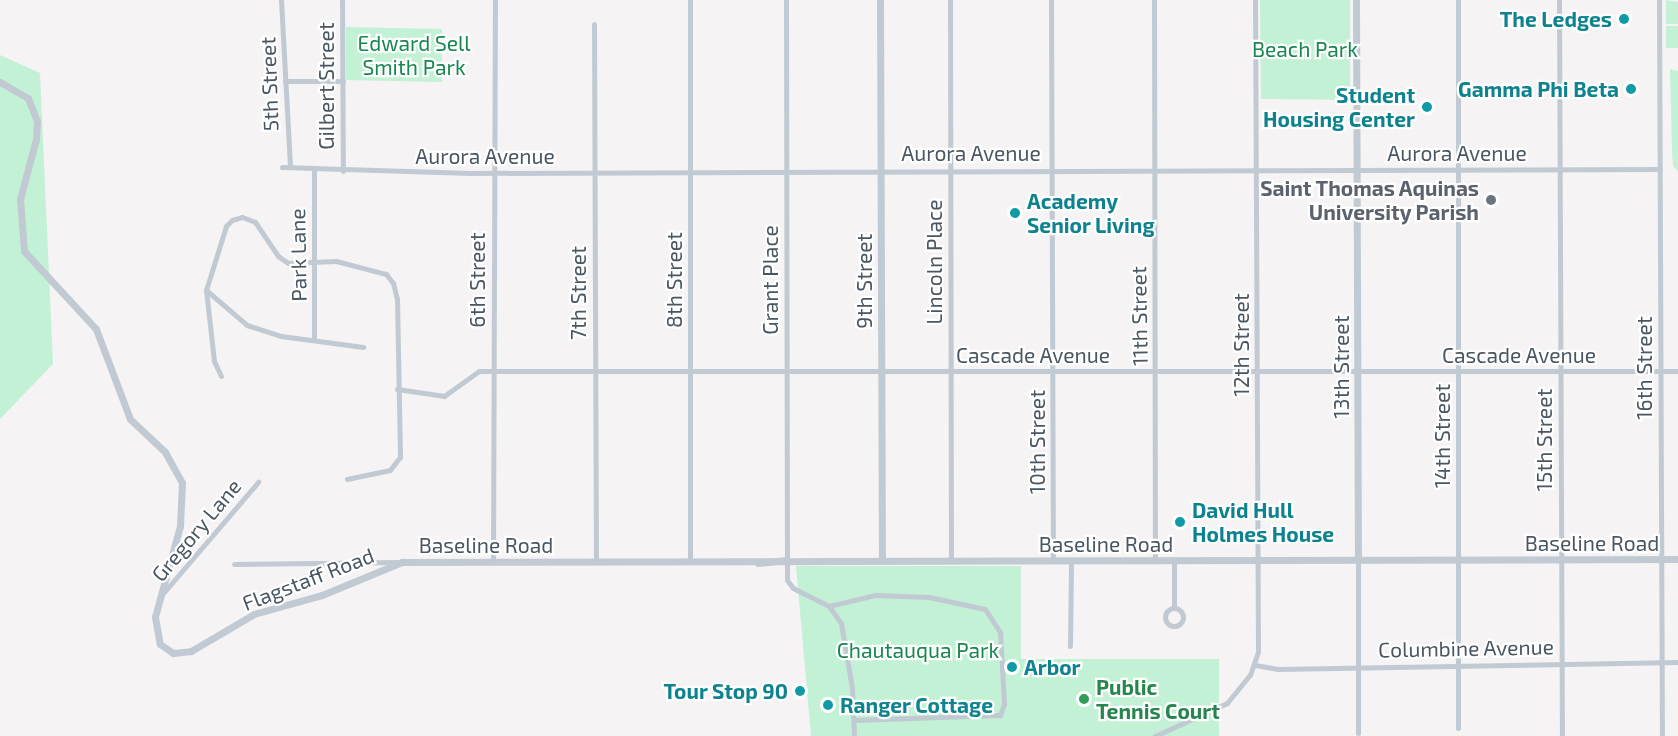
<!DOCTYPE html>
<style>
body{margin:0}
#map{position:relative;width:1678px;height:736px;overflow:hidden;background:#f5f3f3;font-family:"Exo 2",sans-serif}
div>[style]{position:absolute}
.green>*{inset:0;background:#c3f1d5}
.minor>*{height:5px;margin:-2.5px;padding:0 2.5px;transform-origin:2.5px;border-radius:2.5px;background:#c1cad2}
.minor>.ring{margin:-2.5px;padding:0;box-sizing:content-box;background:none;border:5px solid #c1cad2;border-radius:50%}
.tertiary>*{height:7px;margin:-3.5px;padding:0 3.5px;transform-origin:3.5px;border-radius:3.5px;background:#c1cad2}
.dots>*{width:16px;height:16px;translate:-50% -50%;box-sizing:border-box;border:3px solid #fff;border-radius:50%}
span{translate:-50% -50%;white-space:nowrap;text-align:center;line-height:1.15;-webkit-text-stroke:4.5px #fff;paint-order:stroke}
.culture-label{font-size:21px;color:#0d838f;font-weight:700}
.right{translate:-100% -50%;text-align:right}
.left{translate:0 -50%;text-align:left}
.park-label{font-size:21px;color:#17864f}
.street-label{font-size:21px;color:#4a5661}
.worship-label{font-size:21px;color:#5b616d;font-weight:700}
.leisure-label{font-size:21px;color:#27864d;font-weight:700}
</style>
<div id="map">
<div class="green">
<div style="clip-path:polygon(1260px 0,1350px 0,1350px 100px,1261px 99px)"></div>
<div style="clip-path:polygon(1666px 0,1678px 2px,1678px 24px,1666px 24px)"></div>
<div style="clip-path:polygon(1666px 26px,1678px 26px,1678px 48px,1666px 48px)"></div>
<div style="clip-path:polygon(346px 27px,442px 29px,442px 82px,346px 80px)"></div>
<div style="clip-path:polygon(0 55px,40px 73px,53px 364px,0 419px)"></div>
<div style="clip-path:polygon(1670px 69px,1678px 71px,1678px 171px,1673px 166px,1672px 151px)"></div>
<div style="clip-path:polygon(796px 566px,1021px 566px,1021px 659px,1219px 659px,1219px 736px,811px 736px)"></div>
</div>
<div class="minor">
<div style="left:281px;top:0;width:167px;rotate:86.9deg"></div>
<div style="left:342px;top:0;width:171px;rotate:89.7deg"></div>
<div style="left:690px;top:0;width:560px;rotate:90deg"></div>
<div style="left:786px;top:0;width:580px;rotate:89.9deg"></div>
<div style="left:787px;top:580px;width:10px;rotate:53deg"></div>
<div style="left:793px;top:588px;width:40px;rotate:26.6deg"></div>
<div style="left:829px;top:606px;width:21px;rotate:55deg"></div>
<div style="left:841px;top:623px;width:66px;rotate:80.4deg"></div>
<div style="left:852px;top:688px;width:48px;rotate:87.6deg"></div>
<div style="left:950px;top:0;width:561px;rotate:89.9deg"></div>
<div style="left:1051px;top:0;width:560px;rotate:89.8deg"></div>
<div style="left:1154px;top:0;width:560px;rotate:89.9deg"></div>
<div style="left:1559px;top:0;width:736px;rotate:89.77deg"></div>
<div style="left:1659px;top:0;width:736px;rotate:89.77deg"></div>
<div style="left:594px;top:24px;width:537px;rotate:89.79deg"></div>
<div style="left:285px;top:81px;width:58px"></div>
<div style="left:282px;top:167px;width:188px;rotate:1.8deg"></div>
<div style="left:470px;top:173px;width:1190px;rotate:-0.19deg"></div>
<div style="left:206px;top:290px;width:54px;rotate:40.5deg"></div>
<div style="left:247px;top:325px;width:36px;rotate:18deg"></div>
<div style="left:281px;top:336px;width:83px;rotate:7.6deg"></div>
<div style="left:314px;top:339px;width:169px;rotate:-90deg"></div>
<div style="left:221px;top:376px;width:17px;rotate:-115deg"></div>
<div style="left:214px;top:361px;width:71px;rotate:-96.4deg"></div>
<div style="left:206px;top:290px;width:67px;rotate:-72.6deg"></div>
<div style="left:226px;top:226px;width:8px;rotate:-45deg"></div>
<div style="left:232px;top:220px;width:10px;rotate:-17deg"></div>
<div style="left:242px;top:217px;width:14px;rotate:21deg"></div>
<div style="left:255px;top:222px;width:41px;rotate:55.9deg"></div>
<div style="left:278px;top:256px;width:12px;rotate:35deg"></div>
<div style="left:288px;top:263px;width:48px;rotate:-2.4deg"></div>
<div style="left:336px;top:261px;width:52px;rotate:14.6deg"></div>
<div style="left:386px;top:274px;width:11px;rotate:52deg"></div>
<div style="left:393px;top:283px;width:16px;rotate:76deg"></div>
<div style="left:397px;top:299px;width:158px;rotate:88.9deg"></div>
<div style="left:400px;top:457px;width:16px;rotate:128deg"></div>
<div style="left:390px;top:470px;width:44px;rotate:168.2deg"></div>
<div style="left:397px;top:389px;width:48px;rotate:8.5deg"></div>
<div style="left:444px;top:396px;width:43px;rotate:-35.5deg"></div>
<div style="left:479px;top:371px;width:1199px"></div>
<div style="left:493px;top:561px;width:561px;rotate:-89.8deg"></div>
<div style="left:234px;top:564px;width:166px;rotate:-0.7deg"></div>
<div style="left:159px;top:598px;width:153px;rotate:-49.5deg"></div>
<div style="left:829px;top:606px;width:47px;rotate:-13.4deg"></div>
<div style="left:875px;top:595px;width:54px;rotate:2.1deg"></div>
<div style="left:929px;top:597px;width:57px;rotate:12.1deg"></div>
<div style="left:985px;top:609px;width:27px;rotate:57deg"></div>
<div style="left:1000px;top:632px;width:72px;rotate:86.8deg"></div>
<div style="left:1004px;top:704px;width:12px;rotate:110deg"></div>
<div style="left:1000px;top:715px;width:146px;rotate:178deg"></div>
<div style="left:1174px;top:607px;width:47px;rotate:-90deg"></div>
<div class="ring" style="left:1165px;top:608px;width:13px;height:13px"></div>
<div style="left:1070px;top:646px;width:86px;rotate:-89.3deg"></div>
<div style="left:1255px;top:665px;width:23px;rotate:10deg"></div>
<div style="left:1278px;top:669px;width:400px;rotate:-1deg"></div>
<div style="left:1458px;top:728px;width:728px;rotate:-90deg"></div>
<div style="left:1358px;top:733px;width:173px;rotate:-90deg"></div>
<div style="left:1155px;top:736px;width:79px;rotate:-24.6deg"></div>
<div style="left:1227px;top:703px;width:36px;rotate:-51deg"></div>
<div style="left:1250px;top:675px;width:24px;rotate:-71deg"></div>
<div style="left:1258px;top:652px;width:652px;rotate:-90.26deg"></div>
</div>
<div class="tertiary">
<div style="left:880px;top:0;width:561px;rotate:89.8deg"></div>
<div style="left:1356px;top:0;width:560px;rotate:89.8deg"></div>
<div style="left:0;top:82px;width:32px;rotate:30deg"></div>
<div style="left:28px;top:98px;width:25px;rotate:69deg"></div>
<div style="left:37px;top:121px;width:18px;rotate:93deg"></div>
<div style="left:36px;top:139px;width:62px;rotate:104.9deg"></div>
<div style="left:20px;top:199px;width:52px;rotate:85.6deg"></div>
<div style="left:24px;top:251px;width:106px;rotate:47.3deg"></div>
<div style="left:96px;top:329px;width:96px;rotate:69.3deg"></div>
<div style="left:130px;top:419px;width:48px;rotate:43.3deg"></div>
<div style="left:165px;top:452px;width:35px;rotate:61deg"></div>
<div style="left:182px;top:483px;width:43px;rotate:92.7deg"></div>
<div style="left:180px;top:526px;width:94px;rotate:105.4deg"></div>
<div style="left:155px;top:617px;width:27px;rotate:80deg"></div>
<div style="left:160px;top:644px;width:16px;rotate:35deg"></div>
<div style="left:173px;top:653px;width:18px;rotate:-6deg"></div>
<div style="left:191px;top:651px;width:73px;rotate:-30.4deg"></div>
<div style="left:254px;top:614px;width:71px;rotate:-15.6deg"></div>
<div style="left:322px;top:595px;width:87px;rotate:-22.4deg"></div>
<div style="left:402px;top:562px;width:1276px;rotate:-0.13deg"></div>
<div style="left:758px;top:563px;width:29px;rotate:-6deg"></div>
</div>
<div class="dots">
<div style="left:1624px;top:19px;background:#0f9aa8"></div>
<div style="left:1631px;top:89px;background:#0f9aa8"></div>
<div style="left:1427px;top:107px;background:#0f9aa8"></div>
<div style="left:1491px;top:200px;background:#6b7280"></div>
<div style="left:1015px;top:213px;background:#0f9aa8"></div>
<div style="left:1180px;top:522px;background:#0f9aa8"></div>
<div style="left:1012px;top:667px;background:#0f9aa8"></div>
<div style="left:800px;top:691px;background:#0f9aa8"></div>
<div style="left:1084px;top:699px;background:#2e9e5b"></div>
<div style="left:828px;top:705px;background:#0f9aa8"></div>
</div>
<div class="culture-label">
<span class="right" style="left:1612px;top:19px">The Ledges</span>
<span class="right" style="left:1619px;top:89px">Gamma Phi Beta</span>
<span class="right" style="left:1415px;top:107px">Student<br>Housing Center</span>
<span class="left" style="left:1027px;top:213px">Academy<br>Senior Living</span>
<span class="left" style="left:1192px;top:522px">David Hull<br>Holmes House</span>
<span class="left" style="left:1024px;top:667px">Arbor</span>
<span class="right" style="left:788px;top:691px">Tour Stop 90</span>
<span class="left" style="left:840px;top:705px">Ranger Cottage</span>
</div>
<div class="park-label">
<span style="left:414px;top:55px">Edward Sell<br>Smith Park</span>
<span style="left:1305px;top:49px">Beach Park</span>
<span style="left:918px;top:650px">Chautauqua Park</span>
</div>
<div class="street-label">
<span style="left:269px;top:84px;rotate:-92deg">5th Street</span>
<span style="left:326px;top:86px;rotate:-90deg">Gilbert Street</span>
<span style="left:971px;top:153px">Aurora Avenue</span>
<span style="left:1457px;top:153px">Aurora Avenue</span>
<span style="left:485px;top:156px">Aurora Avenue</span>
<span style="left:298px;top:255px;rotate:-91deg">Park Lane</span>
<span style="left:934px;top:262px;rotate:-90deg">Lincoln Place</span>
<span style="left:477px;top:280px;rotate:-90deg">6th Street</span>
<span style="left:674px;top:280px;rotate:-90deg">8th Street</span>
<span style="left:770px;top:280px;rotate:-90deg">Grant Place</span>
<span style="left:864px;top:281px;rotate:-90deg">9th Street</span>
<span style="left:578px;top:293px;rotate:-90deg">7th Street</span>
<span style="left:1139px;top:316px;rotate:-91deg">11th Street</span>
<span style="left:1241px;top:345px;rotate:-90deg">12th Street</span>
<span style="left:1033px;top:355px">Cascade Avenue</span>
<span style="left:1519px;top:355px">Cascade Avenue</span>
<span style="left:1341px;top:367px;rotate:-90deg">13th Street</span>
<span style="left:1644px;top:368px;rotate:-90deg">16th Street</span>
<span style="left:1442px;top:436px;rotate:-90deg">14th Street</span>
<span style="left:1544px;top:440px;rotate:-90deg">15th Street</span>
<span style="left:1037px;top:442px;rotate:-90deg">10th Street</span>
<span style="left:196px;top:530px;rotate:-50deg">Gregory Lane</span>
<span style="left:1592px;top:543px">Baseline Road</span>
<span style="left:1106px;top:544px">Baseline Road</span>
<span style="left:486px;top:545px">Baseline Road</span>
<span style="left:308px;top:579px;rotate:-21deg">Flagstaff Road</span>
<span style="left:1466px;top:648px;rotate:-1deg">Columbine Avenue</span>
</div>
<div class="worship-label">
<span class="right" style="left:1479px;top:200px">Saint Thomas Aquinas<br>University Parish</span>
</div>
<div class="leisure-label">
<span class="left" style="left:1096px;top:699px">Public<br>Tennis Court</span>
</div>
</div>
